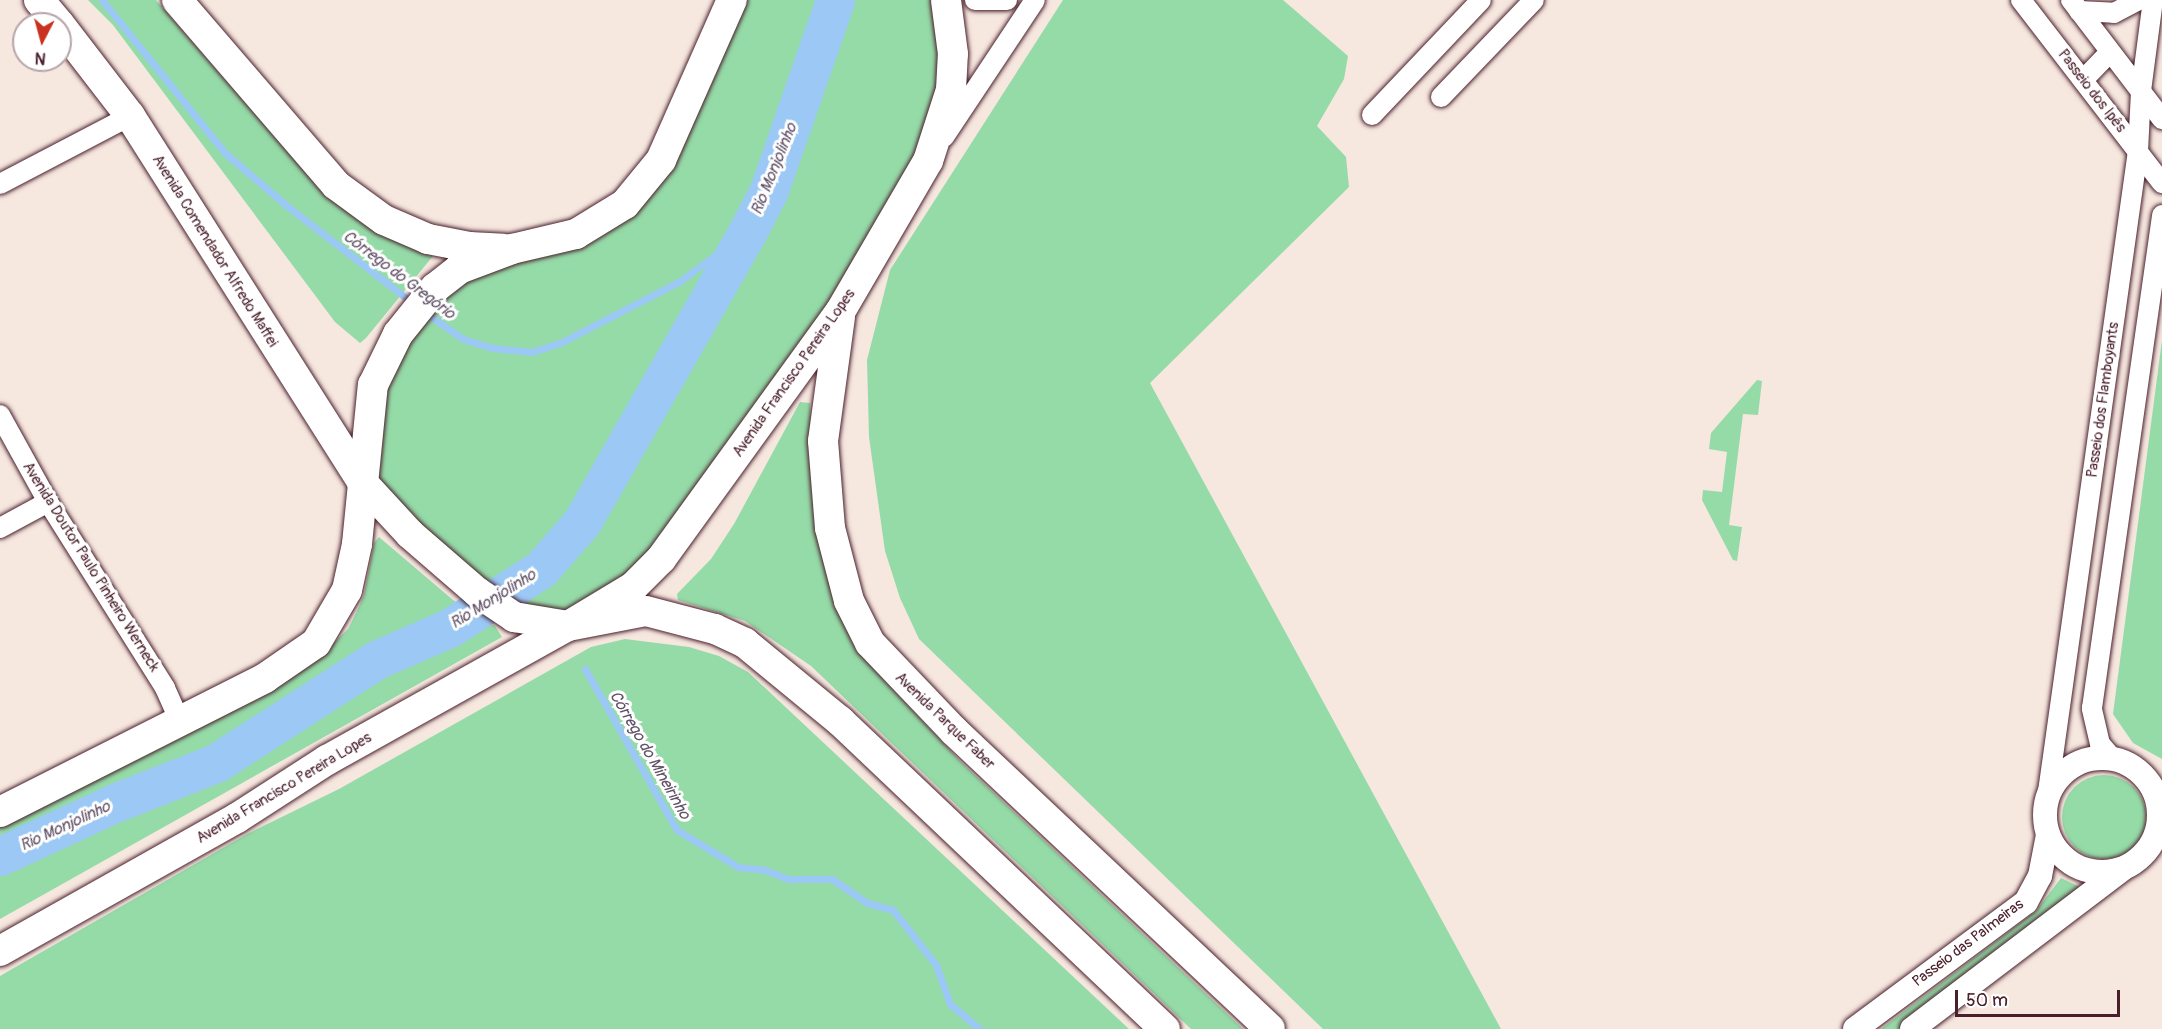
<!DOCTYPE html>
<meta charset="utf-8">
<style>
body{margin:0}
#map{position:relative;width:2162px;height:1029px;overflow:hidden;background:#f6e7df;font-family:Pangolin,sans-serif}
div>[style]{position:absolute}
.green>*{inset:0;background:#95dba8}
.round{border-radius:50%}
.stream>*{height:7px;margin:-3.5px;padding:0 3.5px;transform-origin:3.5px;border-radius:3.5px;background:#9bc8f5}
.river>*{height:39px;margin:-19.5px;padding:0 19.5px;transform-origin:19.5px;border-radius:19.5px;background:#9bc8f5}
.roads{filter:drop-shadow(0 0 2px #4a1f2b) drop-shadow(0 0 2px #4a1f2b)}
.minor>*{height:20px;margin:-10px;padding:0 10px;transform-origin:10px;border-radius:10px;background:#fff}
.tertiary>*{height:24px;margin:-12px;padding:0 12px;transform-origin:12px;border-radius:12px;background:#fff}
.tertiary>.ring{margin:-12px;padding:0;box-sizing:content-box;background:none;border:24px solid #fff;border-radius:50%}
.primary>*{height:30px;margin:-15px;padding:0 15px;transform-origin:15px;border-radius:15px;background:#fff}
span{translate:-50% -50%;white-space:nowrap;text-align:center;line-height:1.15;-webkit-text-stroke:6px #fff;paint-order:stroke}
.street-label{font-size:15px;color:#4a1f2b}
.water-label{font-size:16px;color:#625268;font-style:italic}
.north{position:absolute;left:12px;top:12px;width:60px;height:60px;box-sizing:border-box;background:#fff;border:2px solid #b7a5aa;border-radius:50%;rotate:186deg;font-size:16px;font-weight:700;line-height:24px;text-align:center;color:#4a1f2b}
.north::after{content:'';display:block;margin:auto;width:21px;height:27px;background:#c8321e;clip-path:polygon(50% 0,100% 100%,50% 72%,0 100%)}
.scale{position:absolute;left:1955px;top:990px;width:165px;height:27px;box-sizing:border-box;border:3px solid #4a1f2b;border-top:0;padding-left:8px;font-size:18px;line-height:21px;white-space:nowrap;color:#4a1f2b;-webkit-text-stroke:4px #fff;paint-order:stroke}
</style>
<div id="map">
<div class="green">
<div style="clip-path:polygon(88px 0,156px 0,308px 175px,416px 250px,433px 256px,366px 338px,360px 343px,335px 322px,113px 25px)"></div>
<div style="clip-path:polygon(732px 0,946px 0,928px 161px,661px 559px,568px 626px,514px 617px,362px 482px,370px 407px,435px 288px,625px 204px)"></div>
<div style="clip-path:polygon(1063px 0,1283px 0,1348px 56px,1344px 79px,1317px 126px,1346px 157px,1349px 187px,1150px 383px,1501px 1029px,1323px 1029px,919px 639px,900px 598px,885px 551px,869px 437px,867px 360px,890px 270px)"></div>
<div style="clip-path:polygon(2162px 340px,2162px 759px,2133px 743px,2113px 714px)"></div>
<div style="clip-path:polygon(1757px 380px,1762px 381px,1758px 415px,1743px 414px,1729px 525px,1742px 527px,1737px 561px,1733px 560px,1702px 500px,1703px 490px,1722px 492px,1727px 452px,1709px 449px,1711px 433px)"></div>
<div style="clip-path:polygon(800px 402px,810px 403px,812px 459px,860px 648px,884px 680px,961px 762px,1243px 1029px,1191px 1029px,811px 666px,745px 621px,678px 600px,677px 594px,711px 559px,734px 524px)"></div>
<div style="clip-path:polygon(379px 537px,453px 600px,495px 626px,502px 637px,0 919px,0 825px,320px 657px,348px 629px,356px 613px,364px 595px,374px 543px)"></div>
<div style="clip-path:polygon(625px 639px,689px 647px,719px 656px,748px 672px,1129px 1029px,0 1029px,0 976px,249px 833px,339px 789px,591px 647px)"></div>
<div class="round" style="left:2062px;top:775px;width:84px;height:84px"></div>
<div style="clip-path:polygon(2061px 878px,2084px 889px,1898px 1029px,1881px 1029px,2036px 911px)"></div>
</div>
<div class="stream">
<div style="left:102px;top:0;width:196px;rotate:51.2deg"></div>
<div style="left:225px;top:153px;width:82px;rotate:40.5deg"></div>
<div style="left:287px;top:206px;width:160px;rotate:37.7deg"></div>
<div style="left:426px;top:313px;width:45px;rotate:35.1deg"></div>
<div style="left:463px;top:339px;width:30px;rotate:17deg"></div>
<div style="left:492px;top:348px;width:40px;rotate:5.7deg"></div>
<div style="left:532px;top:352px;width:29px;rotate:-18deg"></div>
<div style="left:560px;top:343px;width:135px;rotate:-27.3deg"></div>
<div style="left:680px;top:281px;width:84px;rotate:-36.3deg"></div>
<div style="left:585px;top:669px;width:185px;rotate:60.3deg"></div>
<div style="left:677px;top:830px;width:71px;rotate:31.2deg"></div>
<div style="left:738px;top:867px;width:27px;rotate:6deg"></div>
<div style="left:765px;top:870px;width:25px;rotate:21deg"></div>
<div style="left:788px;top:879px;width:44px"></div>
<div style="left:832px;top:879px;width:42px;rotate:34.4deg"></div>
<div style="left:867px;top:903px;width:27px;rotate:15deg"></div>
<div style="left:893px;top:910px;width:70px;rotate:52deg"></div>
<div style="left:936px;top:965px;width:41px;rotate:70.3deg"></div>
<div style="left:950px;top:1004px;width:39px;rotate:40deg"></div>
</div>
<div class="river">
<div style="left:0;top:856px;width:129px;rotate:-24.8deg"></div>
<div style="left:117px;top:802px;width:106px;rotate:-21.5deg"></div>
<div style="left:216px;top:763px;width:190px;rotate:-32.8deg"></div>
<div style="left:376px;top:660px;width:82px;rotate:-23.7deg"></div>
<div style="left:451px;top:627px;width:107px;rotate:-32.8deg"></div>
<div style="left:541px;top:569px;width:62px;rotate:-48.9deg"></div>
<div style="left:582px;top:522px;width:335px;rotate:-60.3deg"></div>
<div style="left:748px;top:231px;width:46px;rotate:-62.9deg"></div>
<div style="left:769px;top:190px;width:201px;rotate:-70.8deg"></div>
</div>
<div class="roads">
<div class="minor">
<div style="left:975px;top:0;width:32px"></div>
<div style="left:2021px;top:0;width:231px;rotate:52.4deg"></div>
<div style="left:2071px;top:0;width:150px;rotate:52.6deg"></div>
<div style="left:2079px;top:11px;width:35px;rotate:3deg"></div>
<div style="left:2114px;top:13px;width:27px;rotate:-28deg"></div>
<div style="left:2083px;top:80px;width:39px;rotate:-46deg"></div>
<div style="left:1441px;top:97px;width:134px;rotate:-46.2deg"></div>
<div style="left:1372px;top:115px;width:158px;rotate:-46.5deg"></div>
<div style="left:944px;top:137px;width:164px;rotate:-56.4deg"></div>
<div style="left:0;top:184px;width:147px;rotate:-27.6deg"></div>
<div style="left:0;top:415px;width:99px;rotate:61.1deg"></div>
<div style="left:48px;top:502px;width:220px;rotate:57.8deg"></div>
<div style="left:165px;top:688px;width:35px;rotate:66deg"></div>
<div style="left:0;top:528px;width:55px;rotate:-28.4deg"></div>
<div style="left:2114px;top:760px;width:21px;rotate:-131deg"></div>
<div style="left:2100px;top:744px;width:37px;rotate:-103deg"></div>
<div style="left:2092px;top:708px;width:498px;rotate:-81.9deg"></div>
<div style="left:2047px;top:799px;width:654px;rotate:-82.01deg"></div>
<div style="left:2138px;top:151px;width:60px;rotate:-87.1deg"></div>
<div style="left:2141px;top:91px;width:92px;rotate:-82.5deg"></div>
</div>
<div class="tertiary">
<div class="ring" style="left:2045px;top:758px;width:90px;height:90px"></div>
<div style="left:1855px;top:1029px;width:213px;rotate:-36.6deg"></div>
<div style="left:2026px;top:902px;width:30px;rotate:-62deg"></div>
<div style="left:2040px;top:876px;width:42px;rotate:-79deg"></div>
<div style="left:1912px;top:1029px;width:265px;rotate:-37.2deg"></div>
</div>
<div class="primary">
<div style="left:39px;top:0;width:31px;rotate:50deg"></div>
<div style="left:177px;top:0;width:244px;rotate:49.3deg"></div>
<div style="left:336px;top:185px;width:59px;rotate:36.1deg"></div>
<div style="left:384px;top:220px;width:48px;rotate:23.4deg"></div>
<div style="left:428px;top:239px;width:42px;rotate:11deg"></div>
<div style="left:469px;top:247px;width:34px;rotate:3deg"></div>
<div style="left:60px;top:25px;width:115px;rotate:52.4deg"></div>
<div style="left:130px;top:116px;width:433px;rotate:57.6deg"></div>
<div style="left:362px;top:482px;width:71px;rotate:47.3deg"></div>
<div style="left:410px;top:534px;width:89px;rotate:40.9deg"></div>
<div style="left:477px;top:592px;width:45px;rotate:34deg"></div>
<div style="left:514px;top:617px;width:55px;rotate:9.5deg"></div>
<div style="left:568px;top:626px;width:79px;rotate:-10.9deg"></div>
<div style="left:646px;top:611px;width:71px;rotate:14.6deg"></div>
<div style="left:715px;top:629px;width:33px;rotate:25deg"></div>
<div style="left:745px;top:643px;width:123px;rotate:39.4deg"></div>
<div style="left:840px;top:721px;width:448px;rotate:43.5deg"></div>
<div style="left:840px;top:317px;width:125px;rotate:97.8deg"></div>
<div style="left:823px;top:441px;width:87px;rotate:85.4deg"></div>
<div style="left:830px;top:528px;width:75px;rotate:75.4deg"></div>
<div style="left:849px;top:601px;width:47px;rotate:63.4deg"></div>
<div style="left:870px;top:643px;width:122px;rotate:46.3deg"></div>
<div style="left:954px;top:731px;width:434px;rotate:43.3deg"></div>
<div style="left:0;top:812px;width:297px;rotate:-26.8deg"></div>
<div style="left:265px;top:678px;width:62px;rotate:-34.5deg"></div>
<div style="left:316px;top:643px;width:61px;rotate:-59.7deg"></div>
<div style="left:347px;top:590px;width:47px;rotate:-77.7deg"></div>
<div style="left:357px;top:544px;width:160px;rotate:-84.3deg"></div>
<div style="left:373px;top:385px;width:57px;rotate:-63.9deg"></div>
<div style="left:398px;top:334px;width:59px;rotate:-51.2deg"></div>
<div style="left:435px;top:288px;width:31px;rotate:-38deg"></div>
<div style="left:459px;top:269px;width:57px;rotate:-20.7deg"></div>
<div style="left:512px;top:249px;width:66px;rotate:-13.2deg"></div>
<div style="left:576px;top:234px;width:57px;rotate:-31.5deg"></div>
<div style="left:625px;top:204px;width:57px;rotate:-50.7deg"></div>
<div style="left:661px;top:160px;width:175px;rotate:-66.1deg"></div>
<div style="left:0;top:951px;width:272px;rotate:-29.3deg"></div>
<div style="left:237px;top:818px;width:107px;rotate:-32.8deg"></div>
<div style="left:327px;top:760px;width:276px;rotate:-29.1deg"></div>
<div style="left:568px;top:626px;width:76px;rotate:-31deg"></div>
<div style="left:633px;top:587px;width:40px;rotate:-45deg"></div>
<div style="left:661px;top:559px;width:305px;rotate:-54.1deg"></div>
<div style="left:840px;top:312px;width:175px;rotate:-59.8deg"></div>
<div style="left:928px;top:161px;width:75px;rotate:-72.1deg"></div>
<div style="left:951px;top:90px;width:36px;rotate:-87deg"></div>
<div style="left:953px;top:54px;width:54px;rotate:-97.4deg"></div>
</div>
</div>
<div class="street-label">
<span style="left:2092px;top:91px;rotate:52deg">Passeio dos Ipês</span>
<span style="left:215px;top:251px;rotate:58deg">Avenida Comendador Alfredo Maffei</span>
<span style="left:794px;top:373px;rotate:-55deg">Avenida Francisco Pereira Lopes</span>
<span style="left:2103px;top:400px;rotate:-82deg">Passeio dos Flamboyants</span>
<span style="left:91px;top:567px;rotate:58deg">Avenida Doutor Paulo Pinheiro Werneck</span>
<span style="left:945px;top:721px;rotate:44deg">Avenida Parque Faber</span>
<span style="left:284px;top:788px;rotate:-31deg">Avenida Francisco Pereira Lopes</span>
<span style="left:1968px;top:943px;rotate:-37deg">Passeio das Palmeiras</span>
</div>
<div class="water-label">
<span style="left:774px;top:169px;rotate:-68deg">Rio Monjolinho</span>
<span style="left:399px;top:275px;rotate:37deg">Córrego do Gregório</span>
<span style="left:493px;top:599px;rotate:-32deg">Rio Monjolinho</span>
<span style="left:650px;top:755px;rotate:60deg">Córrego do Mineirinho</span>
<span style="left:65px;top:826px;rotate:-25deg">Rio Monjolinho</span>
</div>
<div class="north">N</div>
<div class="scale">50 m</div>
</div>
